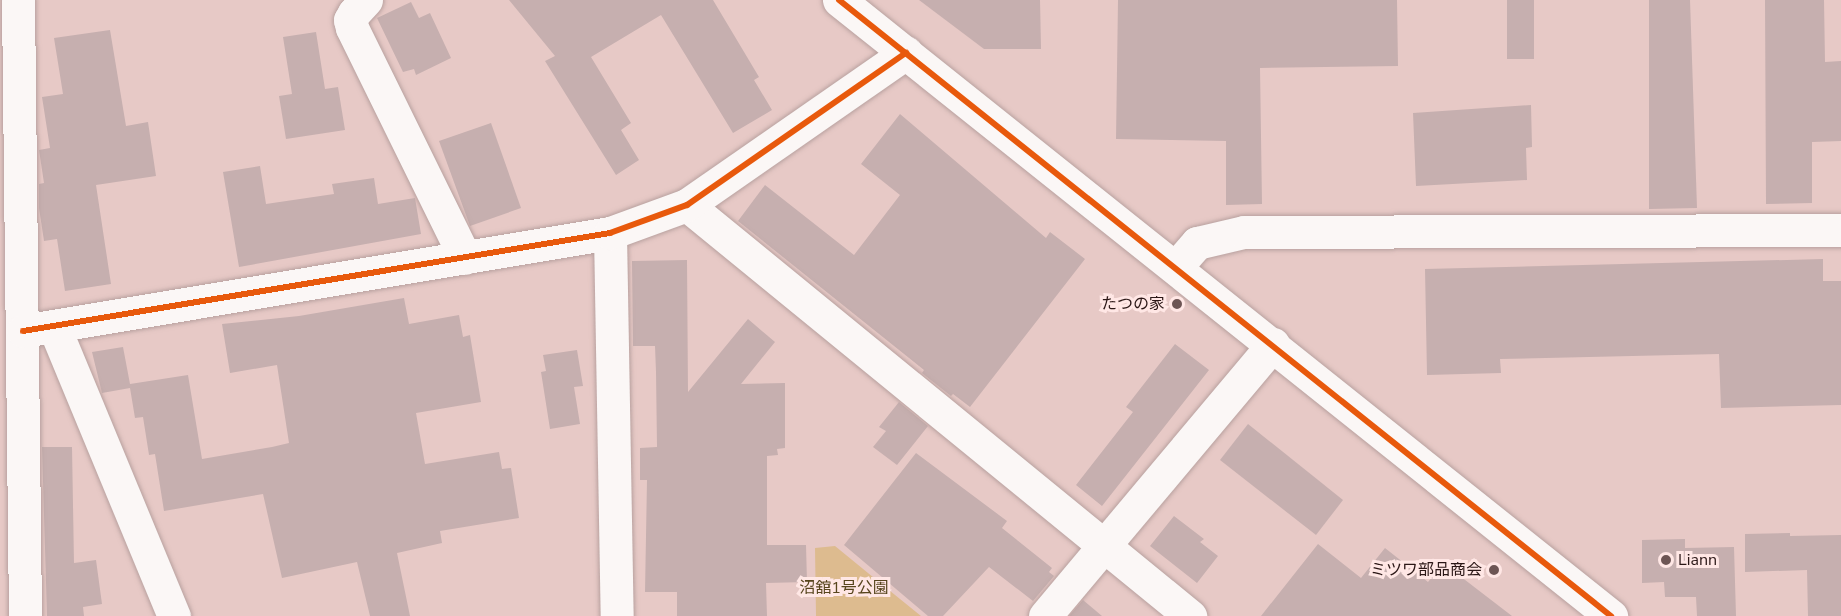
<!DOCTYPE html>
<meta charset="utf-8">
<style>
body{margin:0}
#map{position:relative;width:1841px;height:616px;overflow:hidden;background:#e7c9c6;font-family:"Nunito Sans","Noto Sans JP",sans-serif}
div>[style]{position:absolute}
.green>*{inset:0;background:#ddbb8f}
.building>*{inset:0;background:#c6afaf}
.roads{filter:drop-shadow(0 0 2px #b8a19f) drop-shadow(0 0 2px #b8a19f)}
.minor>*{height:33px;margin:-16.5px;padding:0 16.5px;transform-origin:16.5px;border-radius:16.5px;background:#fbf7f6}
.cycleway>*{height:6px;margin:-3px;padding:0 3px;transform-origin:3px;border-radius:3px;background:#e8590c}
.dots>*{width:16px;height:16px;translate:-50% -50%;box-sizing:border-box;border:3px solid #ffe7e5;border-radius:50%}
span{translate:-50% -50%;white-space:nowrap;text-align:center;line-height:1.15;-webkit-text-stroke:6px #ffe7e5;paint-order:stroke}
.poi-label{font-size:16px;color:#2b1716}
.right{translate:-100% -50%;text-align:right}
.left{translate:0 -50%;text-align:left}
.park-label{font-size:16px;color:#57451d}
</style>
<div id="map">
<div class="green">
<div style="clip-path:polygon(835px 546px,879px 582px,921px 616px,816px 616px,815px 548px)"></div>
</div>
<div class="building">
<div style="clip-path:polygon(509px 0,713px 0,759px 77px,754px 80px,772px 110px,733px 133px,661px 15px,591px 57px,631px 123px,621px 130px,639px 160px,616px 175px,545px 61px,555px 56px)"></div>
<div style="clip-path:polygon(919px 0,1040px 0,1041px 49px,984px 49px)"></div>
<div style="clip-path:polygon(1118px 0,1397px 0,1398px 66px,1260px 68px,1262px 204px,1226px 205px,1226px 141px,1116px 139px)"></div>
<div style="clip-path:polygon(1507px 0,1534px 0,1534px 59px,1507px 59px)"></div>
<div style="clip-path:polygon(1649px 0,1690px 0,1697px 208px,1649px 209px)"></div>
<div style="clip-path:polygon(1765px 0,1824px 0,1825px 62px,1841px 61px,1841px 141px,1812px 142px,1812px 203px,1766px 204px)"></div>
<div style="clip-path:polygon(411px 2px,419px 18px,430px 13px,451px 58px,416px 75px,414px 69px,403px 72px,377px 18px)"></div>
<div style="clip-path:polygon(110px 30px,126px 126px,148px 122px,156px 176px,96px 185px,111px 284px,65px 291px,57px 239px,44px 241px,39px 208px,39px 184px,44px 183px,39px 150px,50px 148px,42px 97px,63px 94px,54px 38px)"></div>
<div style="clip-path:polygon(316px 32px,325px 89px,338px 87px,345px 130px,286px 139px,279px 96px,292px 94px,283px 37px)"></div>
<div style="clip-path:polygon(1531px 105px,1532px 147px,1526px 148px,1527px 180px,1416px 186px,1413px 113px)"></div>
<div style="clip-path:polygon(900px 114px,1046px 238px,1050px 232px,1085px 259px,970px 407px,953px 394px,951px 396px,922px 373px,924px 370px,738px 221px,765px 185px,854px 255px,900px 195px,861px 164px)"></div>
<div style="clip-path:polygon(491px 123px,521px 208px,470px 226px,439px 141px)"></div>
<div style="clip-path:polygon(260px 166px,266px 204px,334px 194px,332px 184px,374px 178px,378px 204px,415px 198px,421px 234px,239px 267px,223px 172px)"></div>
<div style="clip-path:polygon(1823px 259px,1823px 281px,1841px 281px,1841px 405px,1721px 408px,1719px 354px,1500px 359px,1501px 373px,1427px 375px,1425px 269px)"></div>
<div style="clip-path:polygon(687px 260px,688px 392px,748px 319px,775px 342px,741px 384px,785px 383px,785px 448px,777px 449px,778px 455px,767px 456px,767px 545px,806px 545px,807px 582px,766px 583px,767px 616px,677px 616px,677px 592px,645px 592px,647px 480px,640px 480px,640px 448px,657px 447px,656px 372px,655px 346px,633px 346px,632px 261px)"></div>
<div style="clip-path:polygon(404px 298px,409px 324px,459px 315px,463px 337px,470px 335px,481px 402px,416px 413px,425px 464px,499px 452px,502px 469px,511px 468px,519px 518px,440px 531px,442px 543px,397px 553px,410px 616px,370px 616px,357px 562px,282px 578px,263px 494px,164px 511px,155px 454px,149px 455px,143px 417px,135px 418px,130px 388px,102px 393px,92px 352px,123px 347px,130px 384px,188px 375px,202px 459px,272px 447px,289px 443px,277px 365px,230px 373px,222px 324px,299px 316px)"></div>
<div style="clip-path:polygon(1175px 344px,1209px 370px,1102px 506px,1076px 485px,1133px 412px,1126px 407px)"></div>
<div style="clip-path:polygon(577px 350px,583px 386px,574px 387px,580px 424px,550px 429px,541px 372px,546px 371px,543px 355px)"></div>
<div style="clip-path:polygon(899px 402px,928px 426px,897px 465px,873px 447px,886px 431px,879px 427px)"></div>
<div style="clip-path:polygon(1248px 424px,1343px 500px,1316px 535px,1220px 460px)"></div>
<div style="clip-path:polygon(42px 447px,72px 447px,74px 563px,96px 560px,102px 604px,83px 607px,84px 616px,47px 616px)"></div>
<div style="clip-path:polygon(916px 453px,1007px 521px,1002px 528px,1052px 568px,1049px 572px,1054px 576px,1033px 601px,989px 567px,943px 616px,928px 616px,844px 545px)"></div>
<div style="clip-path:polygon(1174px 516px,1204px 539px,1200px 542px,1218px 556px,1197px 583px,1150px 546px)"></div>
<div style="clip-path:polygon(1790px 533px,1790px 536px,1841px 535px,1841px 616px,1808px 616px,1807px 570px,1745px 572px,1745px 534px)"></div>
<div style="clip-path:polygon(1685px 539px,1685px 548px,1734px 547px,1736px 616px,1697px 616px,1696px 597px,1665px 597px,1664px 582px,1642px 583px,1642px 540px)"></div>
<div style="clip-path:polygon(1318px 544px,1361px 578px,1385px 548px,1428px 582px,1443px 563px,1512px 616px,1261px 616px)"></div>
<div style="clip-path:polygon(1083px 600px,1102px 616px,1069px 616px)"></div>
</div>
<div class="roads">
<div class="minor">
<div style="left:18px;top:0;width:616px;rotate:89.35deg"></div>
<div style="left:366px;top:0;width:18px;rotate:133deg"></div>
<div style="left:354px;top:13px;width:8px;rotate:120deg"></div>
<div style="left:350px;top:20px;width:8px;rotate:76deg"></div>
<div style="left:352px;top:28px;width:256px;rotate:63.8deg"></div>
<div style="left:839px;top:0;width:988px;rotate:38.59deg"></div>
<div style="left:687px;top:205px;width:650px;rotate:39.25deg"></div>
<div style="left:610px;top:233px;width:383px;rotate:89deg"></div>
<div style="left:1176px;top:267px;width:32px;rotate:-49deg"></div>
<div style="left:1197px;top:243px;width:48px;rotate:-13.2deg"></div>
<div style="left:1244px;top:232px;width:597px;rotate:-0.19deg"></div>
<div style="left:55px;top:329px;width:311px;rotate:67.5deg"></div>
<div style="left:23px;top:331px;width:595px;rotate:-9.48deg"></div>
<div style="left:610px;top:233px;width:82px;rotate:-20deg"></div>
<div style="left:687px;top:205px;width:267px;rotate:-34.8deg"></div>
<div style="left:1045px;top:616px;width:355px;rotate:-50deg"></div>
</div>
</div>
<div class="cycleway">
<div style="left:839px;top:0;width:988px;rotate:38.59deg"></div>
<div style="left:23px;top:331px;width:595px;rotate:-9.48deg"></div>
<div style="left:610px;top:233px;width:82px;rotate:-20deg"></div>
<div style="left:687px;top:205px;width:267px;rotate:-34.8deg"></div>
</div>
<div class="dots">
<div style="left:1177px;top:304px;background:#6d5554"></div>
<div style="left:1666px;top:560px;background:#6d5554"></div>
<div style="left:1494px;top:570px;background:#6d5554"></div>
</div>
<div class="poi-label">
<span class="right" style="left:1165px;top:304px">たつの家</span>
<span class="left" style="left:1678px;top:560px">Liann</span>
<span class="right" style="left:1482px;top:570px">ミツワ部品商会</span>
</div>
<div class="park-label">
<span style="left:844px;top:588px">沼舘1号公園</span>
</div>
</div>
